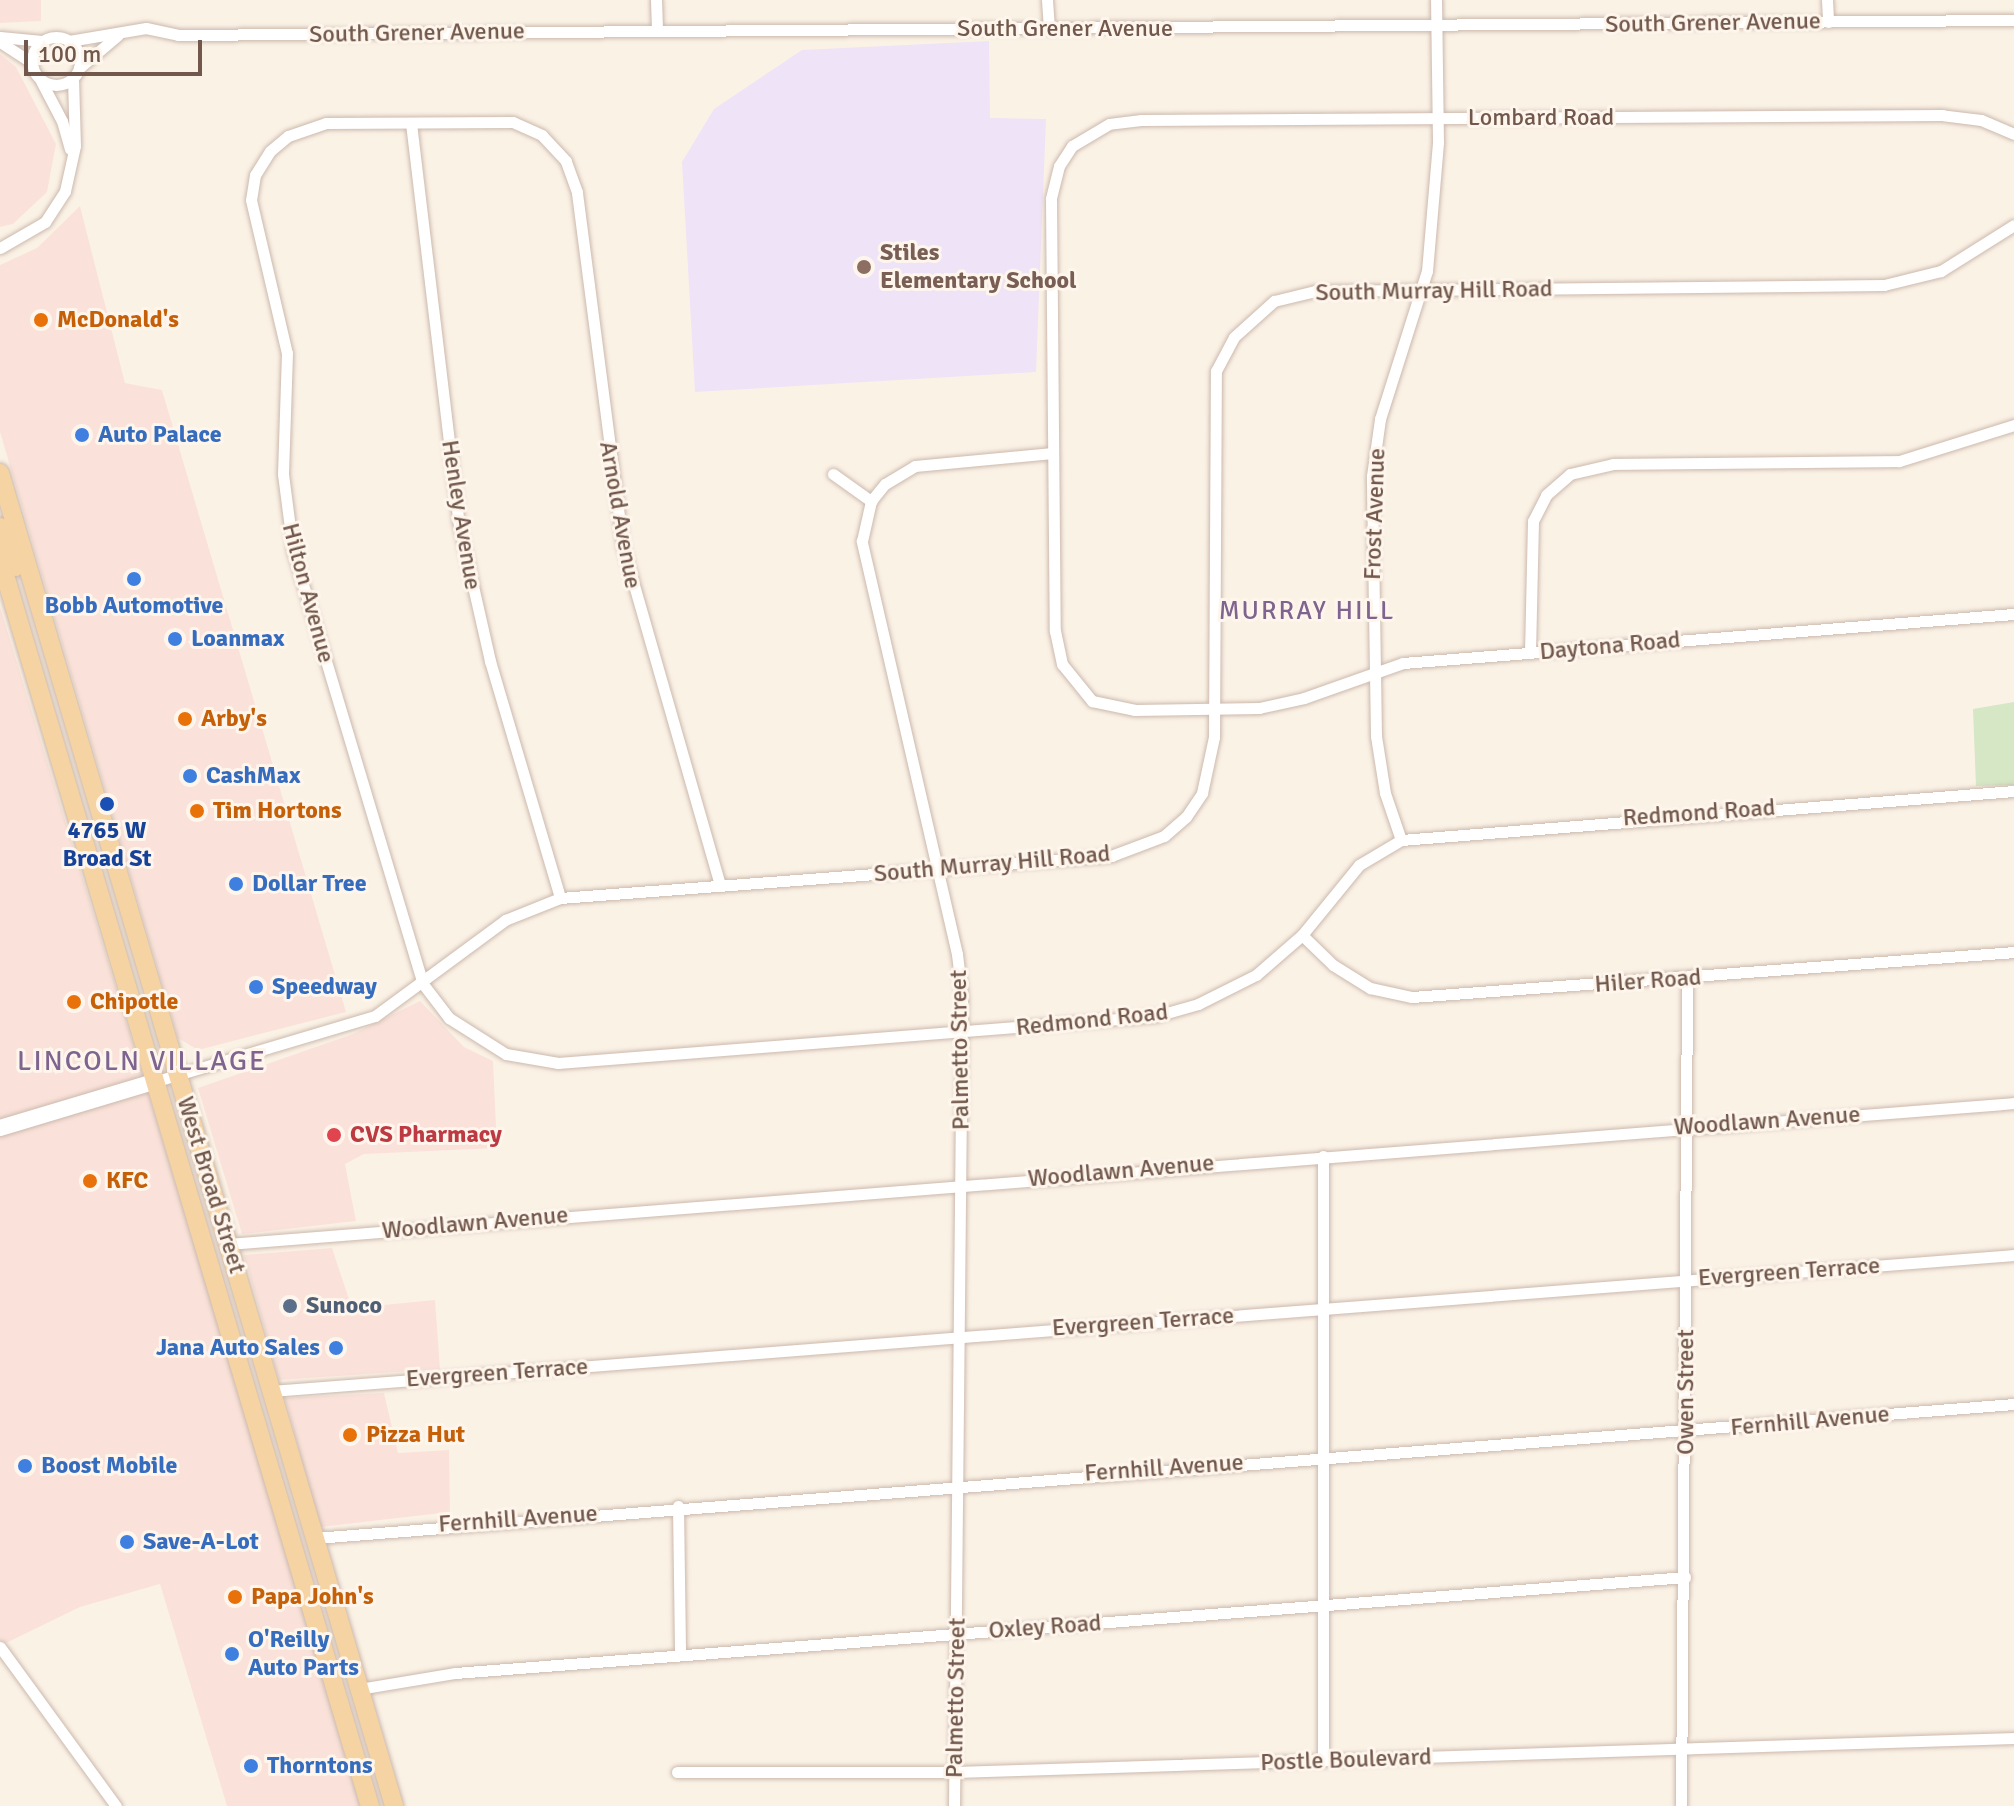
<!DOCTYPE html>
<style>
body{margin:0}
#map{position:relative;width:2014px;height:1806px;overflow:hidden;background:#fbf2e6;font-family:Signika,sans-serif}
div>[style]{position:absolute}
.commercial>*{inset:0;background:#fae2da}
.education>*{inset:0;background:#efe3f7}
.green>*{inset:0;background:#d5e7c5}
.roads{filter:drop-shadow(0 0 2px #ccb9ad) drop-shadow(0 0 2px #ccb9ad)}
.street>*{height:11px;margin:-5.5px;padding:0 5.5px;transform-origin:5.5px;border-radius:5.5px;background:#fff}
.street>.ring{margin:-5.5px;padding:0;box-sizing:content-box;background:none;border:11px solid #fff;border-radius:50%}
.secondary>*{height:16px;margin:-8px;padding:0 8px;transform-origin:8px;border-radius:8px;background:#fff}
.primary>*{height:18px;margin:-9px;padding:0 9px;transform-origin:9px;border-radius:9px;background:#f5d3a3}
.dots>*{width:22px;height:22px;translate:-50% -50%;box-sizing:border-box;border:4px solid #fef6ec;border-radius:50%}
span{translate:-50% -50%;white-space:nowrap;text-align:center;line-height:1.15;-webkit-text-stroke:6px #fef6ec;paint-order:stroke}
.street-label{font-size:24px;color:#72584c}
.education-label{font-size:24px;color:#785e54;font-weight:700}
.left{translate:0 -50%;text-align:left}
.food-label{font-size:24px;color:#c56008;font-weight:700}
.shop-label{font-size:24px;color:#366cbe;font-weight:700}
.right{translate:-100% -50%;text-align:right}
.transit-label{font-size:24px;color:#164399;font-weight:700}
.health-label{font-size:24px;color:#be3a42;font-weight:700}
.service-label{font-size:24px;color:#4e5e75;font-weight:700}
.neighbourhood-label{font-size:26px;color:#7e648e;letter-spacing:2px}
.quarter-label{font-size:28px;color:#7e648e;letter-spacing:2px}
.scale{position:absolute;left:24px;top:40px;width:178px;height:36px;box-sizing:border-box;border:4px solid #72584c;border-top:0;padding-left:10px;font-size:24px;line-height:28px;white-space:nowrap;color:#72584c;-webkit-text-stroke:6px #fef6ec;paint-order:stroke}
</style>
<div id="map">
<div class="commercial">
<div style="clip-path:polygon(0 0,41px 0,41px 21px,0 23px)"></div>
<div style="clip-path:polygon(0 54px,16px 67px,56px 144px,47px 192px,13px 224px,0 227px)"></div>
<div style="clip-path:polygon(80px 206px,125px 383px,162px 390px,346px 1012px,198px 1050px,178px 1038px,0 432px,0 265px,37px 248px)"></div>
<div style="clip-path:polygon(0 607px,239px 1391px,360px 1806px,227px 1806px,160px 1584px,80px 1607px,0 1646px)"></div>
<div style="clip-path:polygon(420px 1001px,464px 1047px,493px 1061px,497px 1148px,364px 1154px,345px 1164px,356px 1221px,242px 1234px,198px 1088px,353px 1034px)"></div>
<div style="clip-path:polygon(332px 1248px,352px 1308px,435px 1300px,440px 1369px,279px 1380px,244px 1255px)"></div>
<div style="clip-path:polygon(384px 1393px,398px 1453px,449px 1450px,450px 1512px,320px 1527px,285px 1398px)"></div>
</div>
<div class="education">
<div style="clip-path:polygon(989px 41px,990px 118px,1046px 119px,1036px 372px,695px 392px,682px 162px,714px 109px,802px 50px)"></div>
</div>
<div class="green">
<div style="clip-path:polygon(2014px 702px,2014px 785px,1976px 786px,1973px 709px)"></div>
</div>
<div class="roads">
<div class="street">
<div style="left:656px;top:0;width:31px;rotate:88deg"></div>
<div style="left:1047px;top:0;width:29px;rotate:86deg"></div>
<div style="left:1827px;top:0;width:22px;rotate:87deg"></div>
<div class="ring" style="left:32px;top:37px;width:37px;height:37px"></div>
<div style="left:0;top:37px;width:42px;rotate:5.4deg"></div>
<div style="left:69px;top:41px;width:78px;rotate:-9.6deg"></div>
<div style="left:146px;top:28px;width:33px;rotate:12deg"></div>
<div style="left:178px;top:35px;width:1836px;rotate:-0.47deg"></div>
<div style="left:0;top:42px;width:37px;rotate:33deg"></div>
<div style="left:79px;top:68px;width:51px;rotate:-40.2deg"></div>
<div style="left:41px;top:81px;width:45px;rotate:62.3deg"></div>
<div style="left:62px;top:121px;width:29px;rotate:74deg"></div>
<div style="left:411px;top:123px;width:400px;rotate:83.2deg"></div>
<div style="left:458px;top:520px;width:145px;rotate:77.2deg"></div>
<div style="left:490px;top:661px;width:247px;rotate:73.5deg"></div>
<div style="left:2014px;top:134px;width:36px;rotate:-157deg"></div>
<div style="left:1981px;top:120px;width:38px;rotate:-173deg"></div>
<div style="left:1943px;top:115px;width:802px;rotate:179.64deg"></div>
<div style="left:1141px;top:120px;width:32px;rotate:173deg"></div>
<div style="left:1109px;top:124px;width:43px;rotate:149.3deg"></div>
<div style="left:1072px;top:146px;width:24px;rotate:123deg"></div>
<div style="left:1059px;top:166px;width:34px;rotate:104deg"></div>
<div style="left:1051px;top:199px;width:432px;rotate:89.5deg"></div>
<div style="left:1055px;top:631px;width:34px;rotate:78deg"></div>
<div style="left:1062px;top:664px;width:48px;rotate:51deg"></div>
<div style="left:1092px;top:701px;width:44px;rotate:11.8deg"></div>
<div style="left:1135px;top:710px;width:124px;rotate:-0.9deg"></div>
<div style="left:1259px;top:708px;width:46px;rotate:-12.5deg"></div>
<div style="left:1304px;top:698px;width:105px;rotate:-19.5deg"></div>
<div style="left:1403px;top:663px;width:613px;rotate:-4.59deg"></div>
<div style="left:0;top:248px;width:52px;rotate:-30deg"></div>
<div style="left:45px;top:222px;width:37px;rotate:-57deg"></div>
<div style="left:65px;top:191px;width:46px;rotate:-77.5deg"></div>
<div style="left:75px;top:146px;width:67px;rotate:-91.7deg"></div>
<div style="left:833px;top:474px;width:47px;rotate:35.4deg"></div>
<div style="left:1530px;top:653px;width:132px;rotate:-88.7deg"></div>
<div style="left:1533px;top:521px;width:29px;rotate:-63deg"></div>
<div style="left:1546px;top:495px;width:32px;rotate:-41deg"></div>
<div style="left:1570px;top:474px;width:44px;rotate:-13.1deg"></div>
<div style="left:1613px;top:464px;width:286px;rotate:-0.6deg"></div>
<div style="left:1899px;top:461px;width:121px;rotate:-17.4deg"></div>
<div style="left:1401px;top:840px;width:50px;rotate:-108.8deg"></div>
<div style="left:1385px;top:793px;width:58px;rotate:-99deg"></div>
<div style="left:1376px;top:736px;width:260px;rotate:-90.9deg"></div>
<div style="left:1372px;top:476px;width:58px;rotate:-82deg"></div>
<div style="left:1380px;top:419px;width:155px;rotate:-72.4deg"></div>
<div style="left:1427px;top:271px;width:129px;rotate:-85.1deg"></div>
<div style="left:1438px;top:142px;width:142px;rotate:-90.8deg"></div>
<div style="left:720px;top:885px;width:352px;rotate:-106deg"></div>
<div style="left:623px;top:547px;width:358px;rotate:-97.4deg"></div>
<div style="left:577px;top:192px;width:33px;rotate:-110deg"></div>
<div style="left:566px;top:161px;width:35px;rotate:-133deg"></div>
<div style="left:542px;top:135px;width:32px;rotate:-156deg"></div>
<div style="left:513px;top:122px;width:187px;rotate:179.7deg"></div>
<div style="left:326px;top:123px;width:40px;rotate:161.1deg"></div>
<div style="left:288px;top:136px;width:23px;rotate:140deg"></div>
<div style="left:270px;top:151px;width:28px;rotate:122deg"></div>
<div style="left:255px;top:175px;width:25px;rotate:99deg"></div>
<div style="left:251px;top:200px;width:157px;rotate:76.8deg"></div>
<div style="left:287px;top:353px;width:121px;rotate:91.9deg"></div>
<div style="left:283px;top:474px;width:78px;rotate:82.6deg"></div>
<div style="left:293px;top:551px;width:452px;rotate:73.3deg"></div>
<div style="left:423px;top:984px;width:43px;rotate:52.6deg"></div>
<div style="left:449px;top:1018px;width:67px;rotate:32.3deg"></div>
<div style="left:506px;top:1054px;width:53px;rotate:9.8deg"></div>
<div style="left:558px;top:1063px;width:600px;rotate:-4.49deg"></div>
<div style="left:1156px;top:1016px;width:44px;rotate:-15.9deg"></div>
<div style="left:1198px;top:1004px;width:65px;rotate:-26.6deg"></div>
<div style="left:1256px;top:975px;width:61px;rotate:-41deg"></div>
<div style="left:1302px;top:935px;width:90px;rotate:-50.8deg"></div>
<div style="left:1359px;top:865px;width:49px;rotate:-30.8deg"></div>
<div style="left:1401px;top:840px;width:615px;rotate:-4.57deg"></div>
<div style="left:1302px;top:935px;width:43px;rotate:44.1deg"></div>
<div style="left:1333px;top:965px;width:44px;rotate:31.9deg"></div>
<div style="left:1370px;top:988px;width:43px;rotate:12.1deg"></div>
<div style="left:1412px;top:997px;width:604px;rotate:-4.27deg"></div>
<div style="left:157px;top:1081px;width:227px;rotate:-16.6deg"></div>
<div style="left:375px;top:1016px;width:162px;rotate:-36.4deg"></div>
<div style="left:505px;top:920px;width:59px;rotate:-21.8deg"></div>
<div style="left:560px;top:898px;width:553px;rotate:-4.36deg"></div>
<div style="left:1111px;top:856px;width:57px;rotate:-20.7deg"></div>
<div style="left:1164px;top:836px;width:29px;rotate:-41deg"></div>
<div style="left:1186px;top:817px;width:29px;rotate:-56deg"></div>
<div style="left:1202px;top:793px;width:57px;rotate:-77.9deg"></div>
<div style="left:1214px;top:737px;width:366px;rotate:-89.7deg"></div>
<div style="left:1216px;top:371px;width:38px;rotate:-62deg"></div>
<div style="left:1234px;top:337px;width:54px;rotate:-42deg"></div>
<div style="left:1274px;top:301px;width:42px;rotate:-13.7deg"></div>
<div style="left:1315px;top:291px;width:569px;rotate:-0.6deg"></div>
<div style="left:1884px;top:285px;width:59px;rotate:-13.8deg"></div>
<div style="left:1941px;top:271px;width:86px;rotate:-32.2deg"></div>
<div style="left:228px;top:1244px;width:1792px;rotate:-4.51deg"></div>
<div style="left:271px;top:1391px;width:1748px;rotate:-4.46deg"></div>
<div style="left:678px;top:1506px;width:148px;rotate:89.2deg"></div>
<div style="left:315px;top:1538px;width:1704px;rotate:-4.51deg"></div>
<div style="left:0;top:1647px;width:197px;rotate:53.9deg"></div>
<div style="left:359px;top:1689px;width:97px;rotate:-9.5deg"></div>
<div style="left:455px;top:1673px;width:1234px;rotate:-4.46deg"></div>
<div style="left:1323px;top:1761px;width:605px;rotate:-90deg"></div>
<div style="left:677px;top:1772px;width:278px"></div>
<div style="left:955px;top:1772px;width:1060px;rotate:-1.84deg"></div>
<div style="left:954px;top:1806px;width:810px;rotate:-89.43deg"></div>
<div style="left:962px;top:996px;width:42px;rotate:-96.8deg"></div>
<div style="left:957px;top:954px;width:424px;rotate:-103deg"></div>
<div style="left:862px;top:541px;width:41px;rotate:-77.3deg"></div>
<div style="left:871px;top:501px;width:22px;rotate:-51deg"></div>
<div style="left:885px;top:484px;width:35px;rotate:-31deg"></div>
<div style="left:915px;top:466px;width:138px;rotate:-5.4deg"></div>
<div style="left:1681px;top:1806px;width:828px;rotate:-89.58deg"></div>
</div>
<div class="secondary">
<div style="left:0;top:1128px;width:164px;rotate:-16.7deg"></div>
</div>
<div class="primary">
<div style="left:0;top:473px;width:1390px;rotate:73.53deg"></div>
<div style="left:0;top:527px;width:43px;rotate:68.2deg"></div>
<div style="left:0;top:558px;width:1302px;rotate:73.49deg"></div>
</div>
</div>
<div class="dots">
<div style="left:864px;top:267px;background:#8d6e63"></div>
<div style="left:41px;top:320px;background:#e8710a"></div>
<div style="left:82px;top:435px;background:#3f7fe0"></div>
<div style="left:134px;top:579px;background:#3f7fe0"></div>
<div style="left:175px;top:639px;background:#3f7fe0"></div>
<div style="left:185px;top:719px;background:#e8710a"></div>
<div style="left:190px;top:776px;background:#3f7fe0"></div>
<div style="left:107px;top:804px;background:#1a4fb4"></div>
<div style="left:197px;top:811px;background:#e8710a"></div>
<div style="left:236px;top:884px;background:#3f7fe0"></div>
<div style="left:256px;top:987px;background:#3f7fe0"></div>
<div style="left:74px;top:1002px;background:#e8710a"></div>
<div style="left:334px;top:1135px;background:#e0444e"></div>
<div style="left:90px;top:1181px;background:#e8710a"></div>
<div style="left:290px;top:1306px;background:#5c6f8a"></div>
<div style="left:336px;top:1348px;background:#3f7fe0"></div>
<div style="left:350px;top:1435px;background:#e8710a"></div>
<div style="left:25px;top:1466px;background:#3f7fe0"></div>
<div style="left:127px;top:1542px;background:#3f7fe0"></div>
<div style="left:235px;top:1597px;background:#e8710a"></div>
<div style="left:232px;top:1654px;background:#3f7fe0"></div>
<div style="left:251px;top:1766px;background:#3f7fe0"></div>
</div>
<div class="street-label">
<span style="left:1713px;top:23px;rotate:-1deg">South Grener Avenue</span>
<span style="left:1065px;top:29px">South Grener Avenue</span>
<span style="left:417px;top:33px;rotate:-1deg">South Grener Avenue</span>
<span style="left:1541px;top:118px">Lombard Road</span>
<span style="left:1434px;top:291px;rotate:-1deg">South Murray Hill Road</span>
<span style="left:1375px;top:514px;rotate:-88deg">Frost Avenue</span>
<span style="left:461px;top:515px;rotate:81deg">Henley Avenue</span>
<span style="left:620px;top:515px;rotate:80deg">Arnold Avenue</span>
<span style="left:308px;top:593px;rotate:75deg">Hilton Avenue</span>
<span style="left:1610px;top:646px;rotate:-5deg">Daytona Road</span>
<span style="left:1699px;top:813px;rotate:-4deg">Redmond Road</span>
<span style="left:992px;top:864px;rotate:-5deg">South Murray Hill Road</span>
<span style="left:1648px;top:981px;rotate:-4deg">Hiler Road</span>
<span style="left:1092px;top:1020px;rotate:-6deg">Redmond Road</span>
<span style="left:960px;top:1050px;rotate:-91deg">Palmetto Street</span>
<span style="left:1767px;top:1121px;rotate:-4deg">Woodlawn Avenue</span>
<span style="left:1121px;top:1171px;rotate:-5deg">Woodlawn Avenue</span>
<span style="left:211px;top:1185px;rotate:73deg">West Broad Street</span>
<span style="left:475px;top:1223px;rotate:-5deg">Woodlawn Avenue</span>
<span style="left:1789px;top:1272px;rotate:-4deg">Evergreen Terrace</span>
<span style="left:1143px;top:1322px;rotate:-4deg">Evergreen Terrace</span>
<span style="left:497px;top:1373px;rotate:-4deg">Evergreen Terrace</span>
<span style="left:1686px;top:1392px;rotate:-90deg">Owen Street</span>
<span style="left:1810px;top:1421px;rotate:-5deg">Fernhill Avenue</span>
<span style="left:1164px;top:1468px;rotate:-4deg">Fernhill Avenue</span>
<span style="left:518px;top:1519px;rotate:-4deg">Fernhill Avenue</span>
<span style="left:1045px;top:1627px;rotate:-4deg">Oxley Road</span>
<span style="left:956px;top:1698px;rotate:-89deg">Palmetto Street</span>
<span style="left:1346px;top:1760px;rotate:-2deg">Postle Boulevard</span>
</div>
<div class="education-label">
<span class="left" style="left:880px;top:267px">Stiles<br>Elementary School</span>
</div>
<div class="food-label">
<span class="left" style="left:57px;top:320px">McDonald's</span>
<span class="left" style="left:201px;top:719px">Arby's</span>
<span class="left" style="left:213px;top:811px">Tim Hortons</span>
<span class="left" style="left:90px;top:1002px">Chipotle</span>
<span class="left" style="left:106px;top:1181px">KFC</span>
<span class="left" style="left:366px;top:1435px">Pizza Hut</span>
<span class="left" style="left:251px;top:1597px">Papa John's</span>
</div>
<div class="shop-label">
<span class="left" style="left:98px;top:435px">Auto Palace</span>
<span style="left:134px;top:606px">Bobb Automotive</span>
<span class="left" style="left:191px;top:639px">Loanmax</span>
<span class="left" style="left:206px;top:776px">CashMax</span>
<span class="left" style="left:252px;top:884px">Dollar Tree</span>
<span class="left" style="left:272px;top:987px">Speedway</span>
<span class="right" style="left:320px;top:1348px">Jana Auto Sales</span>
<span class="left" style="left:41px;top:1466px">Boost Mobile</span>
<span class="left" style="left:143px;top:1542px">Save-A-Lot</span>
<span class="left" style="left:248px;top:1654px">O'Reilly<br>Auto Parts</span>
<span class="left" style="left:267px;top:1766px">Thorntons</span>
</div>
<div class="transit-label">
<span style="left:107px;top:845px">4765 W<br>Broad St</span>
</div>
<div class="health-label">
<span class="left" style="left:350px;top:1135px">CVS Pharmacy</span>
</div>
<div class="service-label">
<span class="left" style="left:306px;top:1306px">Sunoco</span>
</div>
<div class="neighbourhood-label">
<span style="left:1307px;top:612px">MURRAY HILL</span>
</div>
<div class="quarter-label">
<span style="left:142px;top:1061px">LINCOLN VILLAGE</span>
</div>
<div class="scale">100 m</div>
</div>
